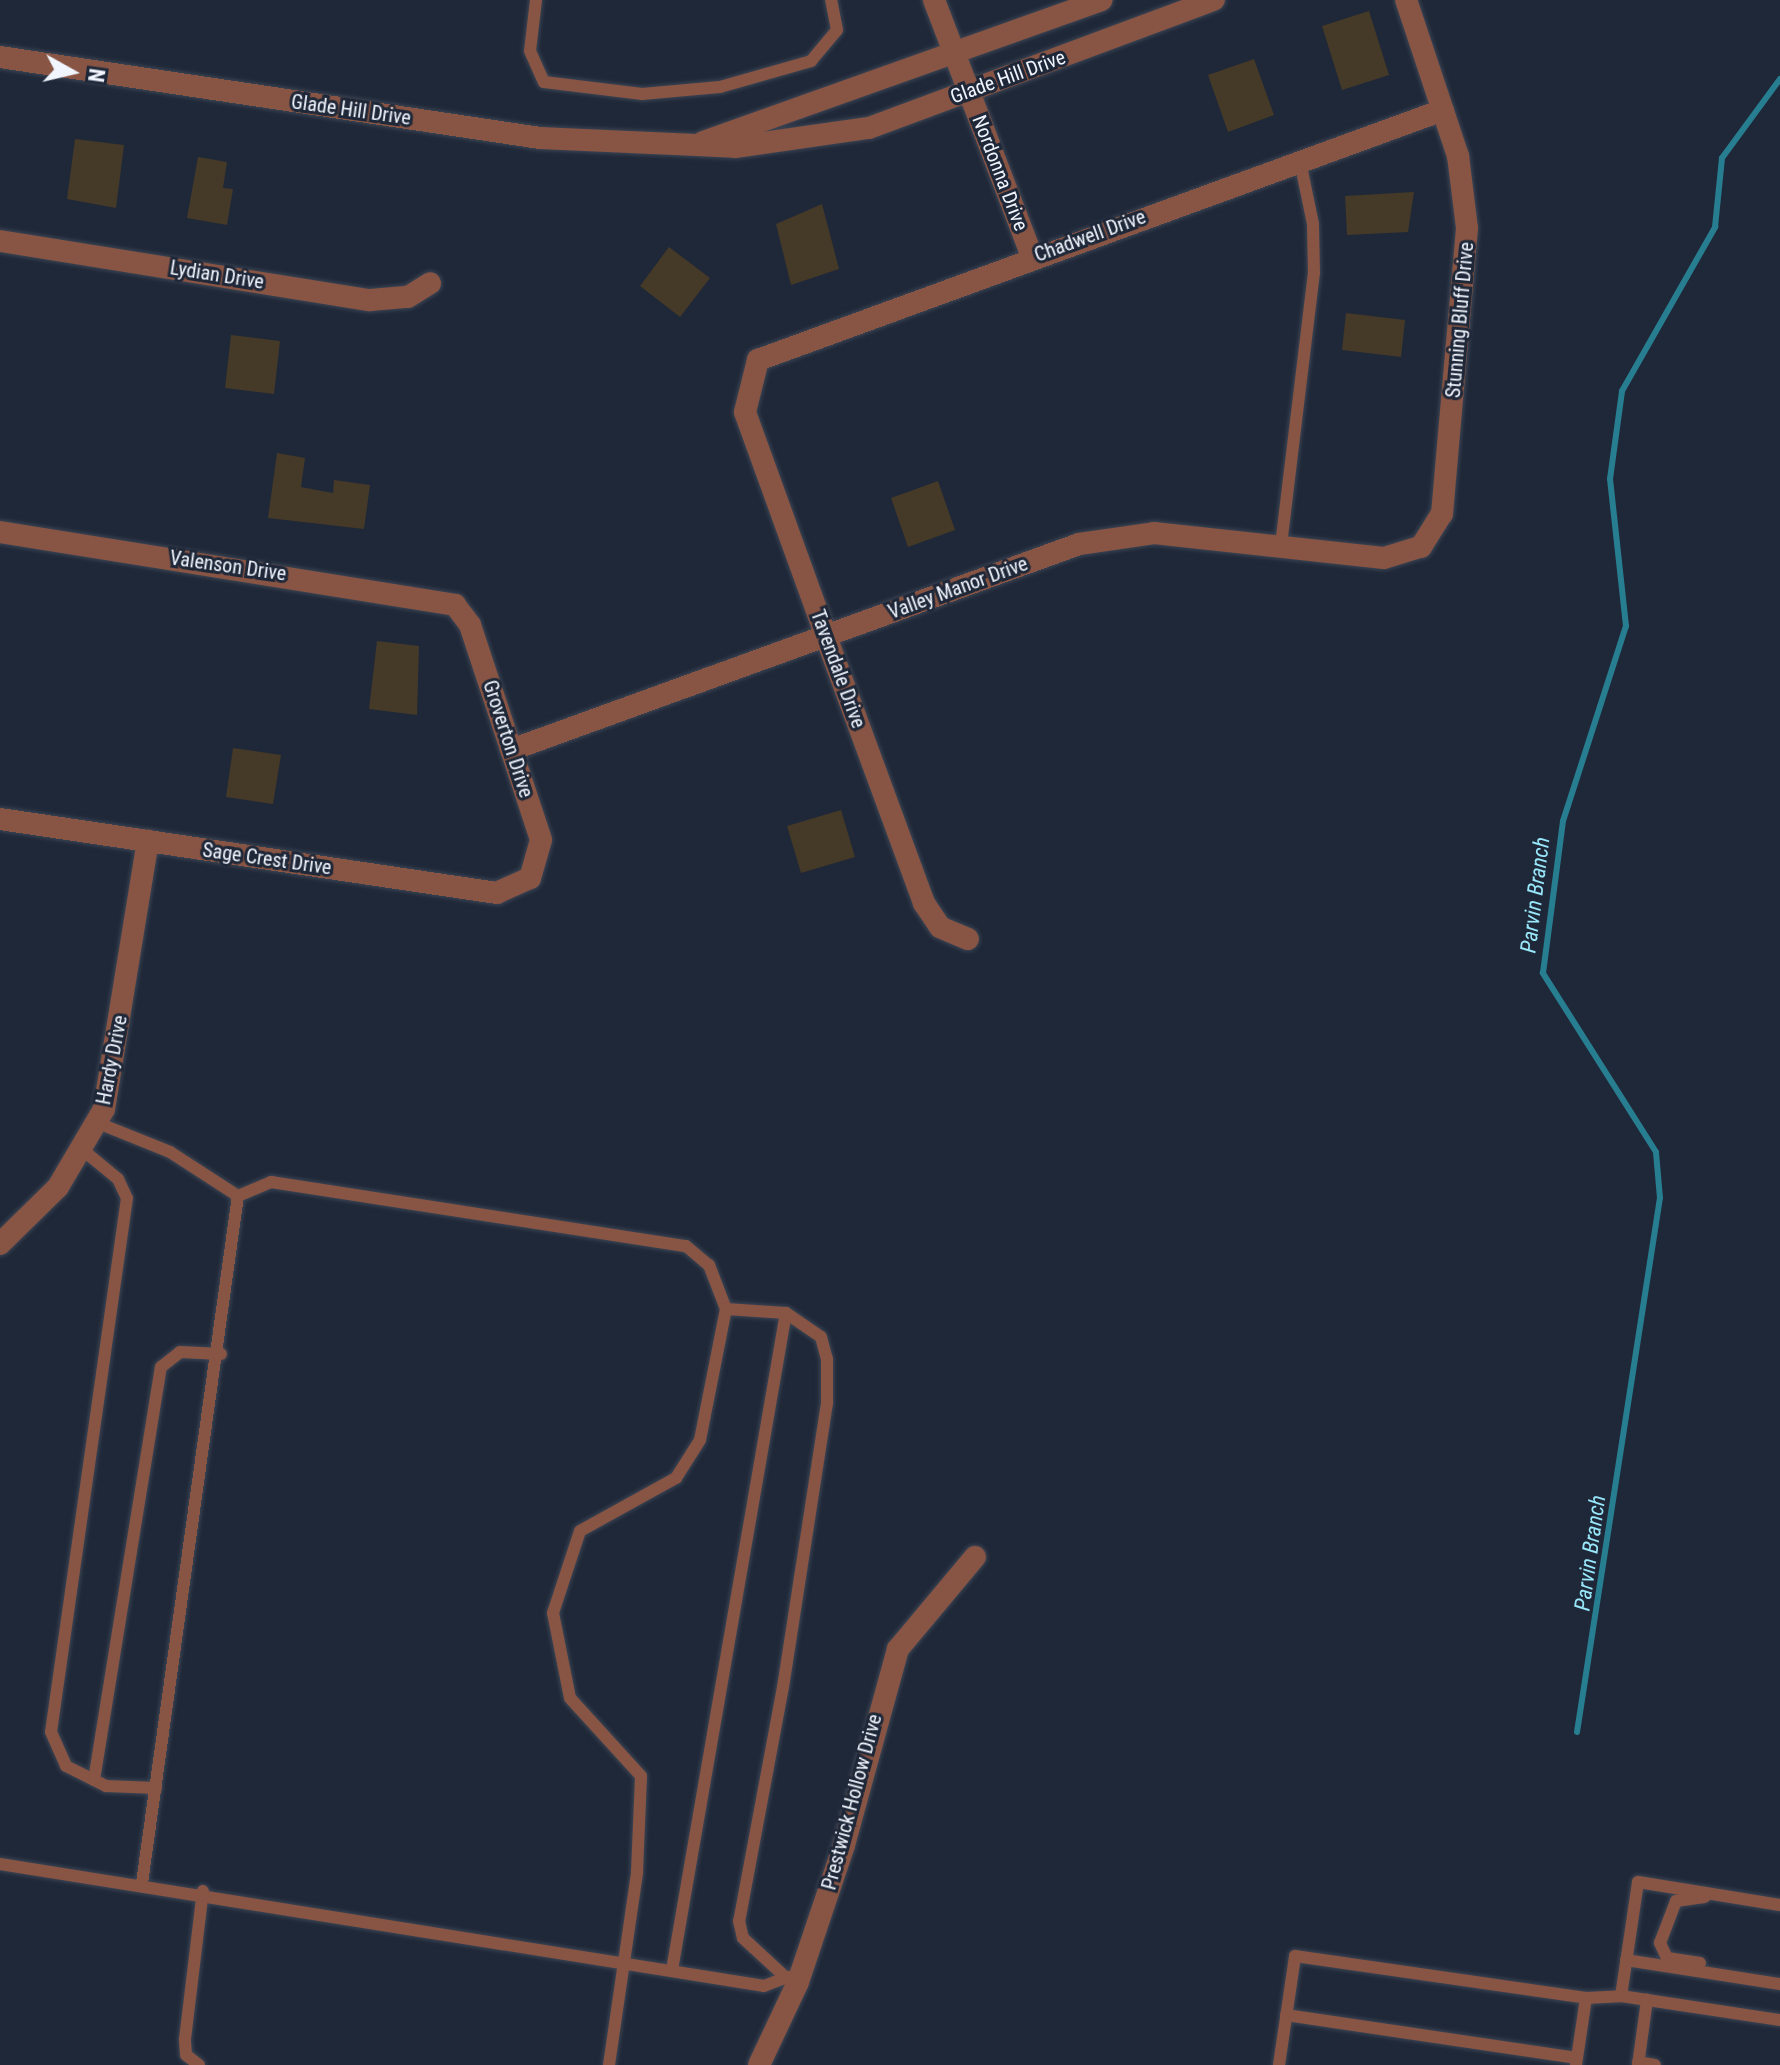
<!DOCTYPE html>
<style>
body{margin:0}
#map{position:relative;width:1780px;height:2065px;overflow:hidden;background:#1f2838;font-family:"Roboto Condensed",sans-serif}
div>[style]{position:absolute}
.stream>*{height:6px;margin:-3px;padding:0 3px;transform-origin:3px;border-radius:3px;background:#287e91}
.building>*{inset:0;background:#453928}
.roads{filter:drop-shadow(0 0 2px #3c4554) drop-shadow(0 0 2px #3c4554)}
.service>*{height:12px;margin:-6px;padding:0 6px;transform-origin:6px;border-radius:6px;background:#885444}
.minor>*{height:22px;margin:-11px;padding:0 11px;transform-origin:11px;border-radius:11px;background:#885444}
.tertiary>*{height:22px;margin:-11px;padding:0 11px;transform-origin:11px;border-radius:11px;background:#885444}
span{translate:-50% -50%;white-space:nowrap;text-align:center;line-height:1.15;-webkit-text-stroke:6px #1f2838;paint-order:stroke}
.street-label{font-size:20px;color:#f0f5fe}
.water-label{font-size:22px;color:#98e7fa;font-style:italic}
.north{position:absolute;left:32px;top:32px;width:80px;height:80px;-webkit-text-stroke:6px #1f2838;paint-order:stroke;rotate:98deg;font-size:22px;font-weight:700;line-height:32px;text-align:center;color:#f0f5fe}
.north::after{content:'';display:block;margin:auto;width:28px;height:36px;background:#f0f5fe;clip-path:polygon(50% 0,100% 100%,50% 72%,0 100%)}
</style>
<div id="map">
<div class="stream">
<div style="left:1577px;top:1732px;width:540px;rotate:-81.17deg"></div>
<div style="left:1660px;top:1198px;width:46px;rotate:-95deg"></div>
<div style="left:1656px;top:1152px;width:212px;rotate:-122.3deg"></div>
<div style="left:1543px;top:973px;width:153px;rotate:-82.5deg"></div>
<div style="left:1563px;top:821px;width:205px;rotate:-72.1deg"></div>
<div style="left:1626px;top:626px;width:148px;rotate:-96.2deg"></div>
<div style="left:1610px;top:479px;width:89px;rotate:-82.2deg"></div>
<div style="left:1622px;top:391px;width:189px;rotate:-60.4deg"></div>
<div style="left:1715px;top:227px;width:69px;rotate:-84.2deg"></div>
<div style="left:1722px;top:158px;width:98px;rotate:-53.7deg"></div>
</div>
<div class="building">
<div style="clip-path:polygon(1369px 11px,1389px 75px,1342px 90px,1322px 26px)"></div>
<div style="clip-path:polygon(1254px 59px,1274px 115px,1228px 132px,1208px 75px)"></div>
<div style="clip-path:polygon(75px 139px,124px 145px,116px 208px,67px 199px)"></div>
<div style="clip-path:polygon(198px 157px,227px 162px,223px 188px,233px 189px,227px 225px,187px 218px)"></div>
<div style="clip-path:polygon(1414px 192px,1408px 232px,1347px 235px,1345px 196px)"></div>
<div style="clip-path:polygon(822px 204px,839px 269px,791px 285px,776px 224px)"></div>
<div style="clip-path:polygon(669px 247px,710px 278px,680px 317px,640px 286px)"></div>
<div style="clip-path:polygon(1346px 313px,1405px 320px,1401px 357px,1342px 350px)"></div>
<div style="clip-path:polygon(231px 335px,280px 341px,274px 394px,225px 388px)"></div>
<div style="clip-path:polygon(277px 453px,305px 458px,301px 487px,333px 493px,334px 480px,370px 485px,364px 529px,268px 518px)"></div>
<div style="clip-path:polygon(938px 481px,955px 530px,908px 547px,891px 498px)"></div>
<div style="clip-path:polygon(377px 641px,419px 646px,417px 715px,369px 709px)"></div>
<div style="clip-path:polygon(233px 748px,281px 755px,273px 804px,226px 797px)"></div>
<div style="clip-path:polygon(841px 810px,855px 857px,801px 873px,787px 826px)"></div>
</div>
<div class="roads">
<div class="service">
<div style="left:536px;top:0;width:51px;rotate:96.7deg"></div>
<div style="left:530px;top:51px;width:34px;rotate:66deg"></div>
<div style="left:544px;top:82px;width:99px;rotate:7deg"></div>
<div style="left:642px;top:94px;width:78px;rotate:-5.1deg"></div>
<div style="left:720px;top:87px;width:95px;rotate:-15.9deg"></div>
<div style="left:811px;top:61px;width:40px;rotate:-50deg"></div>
<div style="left:837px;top:30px;width:31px;rotate:-101deg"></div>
<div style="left:1281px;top:545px;width:274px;rotate:-83.1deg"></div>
<div style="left:1314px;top:273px;width:49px;rotate:-91.2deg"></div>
<div style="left:1313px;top:224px;width:64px;rotate:-101.7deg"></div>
<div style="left:98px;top:1123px;width:78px;rotate:21.9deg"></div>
<div style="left:170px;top:1152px;width:81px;rotate:32.9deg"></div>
<div style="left:84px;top:1151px;width:44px;rotate:39.5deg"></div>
<div style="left:118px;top:1179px;width:21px;rotate:65deg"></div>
<div style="left:127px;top:1198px;width:539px;rotate:98.1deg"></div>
<div style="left:51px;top:1732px;width:37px;rotate:66deg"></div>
<div style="left:66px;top:1766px;width:45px;rotate:26.6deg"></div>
<div style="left:106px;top:1786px;width:50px;rotate:2.3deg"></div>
<div style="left:94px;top:1780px;width:418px;rotate:-80.8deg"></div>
<div style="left:161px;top:1367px;width:24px;rotate:-38deg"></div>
<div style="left:180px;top:1352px;width:41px;rotate:2.8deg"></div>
<div style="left:0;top:1864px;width:774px;rotate:9.07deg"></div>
<div style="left:764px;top:1986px;width:26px;rotate:-21deg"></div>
<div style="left:142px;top:1883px;width:694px;rotate:-82.05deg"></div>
<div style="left:238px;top:1196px;width:36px;rotate:-23deg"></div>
<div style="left:271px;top:1182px;width:420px;rotate:8.8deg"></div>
<div style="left:686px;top:1246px;width:30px;rotate:40deg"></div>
<div style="left:709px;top:1265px;width:47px;rotate:68.9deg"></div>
<div style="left:1626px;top:1960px;width:156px;rotate:8.9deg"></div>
<div style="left:1700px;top:1963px;width:33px;rotate:-171deg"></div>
<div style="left:1667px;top:1958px;width:17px;rotate:-115deg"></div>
<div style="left:1660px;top:1943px;width:45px;rotate:-69.1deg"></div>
<div style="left:1676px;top:1901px;width:29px;rotate:-8deg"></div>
<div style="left:672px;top:1970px;width:667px;rotate:-80.16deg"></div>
<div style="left:1621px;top:1996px;width:161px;rotate:8.6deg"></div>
<div style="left:1286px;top:2015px;width:294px;rotate:8.4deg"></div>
<div style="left:1638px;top:2062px;width:17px;rotate:10deg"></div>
<div style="left:199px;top:2065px;width:16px;rotate:-142deg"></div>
<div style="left:186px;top:2055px;width:16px;rotate:-94deg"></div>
<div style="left:185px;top:2039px;width:149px;rotate:-83.1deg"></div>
<div style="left:609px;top:2065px;width:195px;rotate:-81.7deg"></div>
<div style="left:637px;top:1872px;width:96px;rotate:-87.6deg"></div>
<div style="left:641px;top:1776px;width:105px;rotate:-132.3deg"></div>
<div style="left:570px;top:1698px;width:87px;rotate:-101.3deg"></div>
<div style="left:553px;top:1613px;width:86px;rotate:-71.8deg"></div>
<div style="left:580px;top:1531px;width:110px;rotate:-28.9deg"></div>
<div style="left:676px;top:1478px;width:45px;rotate:-57.7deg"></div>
<div style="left:700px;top:1440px;width:134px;rotate:-78.8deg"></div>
<div style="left:726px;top:1309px;width:60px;rotate:3.8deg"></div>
<div style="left:786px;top:1313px;width:42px;rotate:34.4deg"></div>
<div style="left:821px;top:1337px;width:23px;rotate:75deg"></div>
<div style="left:827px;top:1359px;width:44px;rotate:90deg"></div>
<div style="left:827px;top:1403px;width:287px;rotate:98.8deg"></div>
<div style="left:783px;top:1687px;width:238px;rotate:100.6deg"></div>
<div style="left:739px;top:1921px;width:17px;rotate:77deg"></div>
<div style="left:743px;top:1938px;width:53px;rotate:42.7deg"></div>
<div style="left:1279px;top:2065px;width:110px;rotate:-81.6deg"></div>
<div style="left:1295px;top:1956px;width:294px;rotate:8.2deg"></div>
<div style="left:1586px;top:1998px;width:35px;rotate:-3deg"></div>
<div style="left:1621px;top:1996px;width:115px;rotate:-81.5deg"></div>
<div style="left:1638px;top:1882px;width:144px;rotate:9.2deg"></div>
<div style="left:1576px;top:2065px;width:68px;rotate:-81.5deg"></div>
<div style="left:1638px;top:2065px;width:66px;rotate:-82.1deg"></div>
</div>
<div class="minor">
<div style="left:934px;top:0;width:275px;rotate:69.1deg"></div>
<div style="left:0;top:241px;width:375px;rotate:9.1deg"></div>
<div style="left:370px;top:300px;width:38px;rotate:-5deg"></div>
<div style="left:408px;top:297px;width:26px;rotate:-32deg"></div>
<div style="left:0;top:532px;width:461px;rotate:9.1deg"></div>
<div style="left:455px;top:605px;width:25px;rotate:53deg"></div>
<div style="left:470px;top:625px;width:226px;rotate:71.7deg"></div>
<div style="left:541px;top:840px;width:40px;rotate:106deg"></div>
<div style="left:530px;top:878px;width:36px;rotate:156deg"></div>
<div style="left:497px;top:893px;width:502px;rotate:-171.53deg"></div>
<div style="left:511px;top:750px;width:604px;rotate:-19.93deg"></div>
<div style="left:1079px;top:544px;width:76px;rotate:-8.3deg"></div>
<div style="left:1154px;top:533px;width:231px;rotate:6.2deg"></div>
<div style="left:1384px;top:558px;width:39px;rotate:-17deg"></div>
<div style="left:1421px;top:547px;width:39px;rotate:-58deg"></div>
<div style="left:1442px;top:514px;width:287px;rotate:-85deg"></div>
<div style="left:1467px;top:228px;width:73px;rotate:-97.1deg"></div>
<div style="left:1458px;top:156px;width:164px;rotate:-108.4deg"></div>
<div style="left:968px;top:939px;width:30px;rotate:-157deg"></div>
<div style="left:940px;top:927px;width:29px;rotate:-124deg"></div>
<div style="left:924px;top:903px;width:284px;rotate:-110.2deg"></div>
<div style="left:826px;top:636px;width:238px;rotate:-109.9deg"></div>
<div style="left:745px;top:412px;width:54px;rotate:-76deg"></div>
<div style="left:758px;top:360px;width:729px;rotate:-20.05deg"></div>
<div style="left:0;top:1244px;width:81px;rotate:-44.5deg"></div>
<div style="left:58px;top:1187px;width:91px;rotate:-59.5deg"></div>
<div style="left:104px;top:1109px;width:272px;rotate:-80.7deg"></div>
</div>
<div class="tertiary">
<div style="left:0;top:57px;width:546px;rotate:8.53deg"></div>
<div style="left:540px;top:138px;width:195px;rotate:2.6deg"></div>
<div style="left:735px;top:147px;width:135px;rotate:-8.1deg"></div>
<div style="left:869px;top:128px;width:368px;rotate:-20.4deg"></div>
<div style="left:703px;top:142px;width:423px;rotate:-19.6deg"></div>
<div style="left:759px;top:2065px;width:92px;rotate:-64.8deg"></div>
<div style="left:798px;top:1982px;width:145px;rotate:-71.4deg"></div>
<div style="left:844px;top:1845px;width:203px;rotate:-74.6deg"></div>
<div style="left:898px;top:1649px;width:120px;rotate:-50.1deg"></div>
</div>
</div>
<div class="street-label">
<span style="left:1008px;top:77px;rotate:-20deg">Glade Hill Drive</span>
<span style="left:351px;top:110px;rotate:8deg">Glade Hill Drive</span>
<span style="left:1000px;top:173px;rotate:69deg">Nordonna Drive</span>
<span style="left:1090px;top:236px;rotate:-20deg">Chadwell Drive</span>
<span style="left:217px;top:275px;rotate:9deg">Lydian Drive</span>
<span style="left:1460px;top:320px;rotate:-85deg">Stunning Bluff Drive</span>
<span style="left:228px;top:566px;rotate:8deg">Valenson Drive</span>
<span style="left:958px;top:588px;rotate:-20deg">Valley Manor Drive</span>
<span style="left:838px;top:669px;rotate:70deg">Tavendale Drive</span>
<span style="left:508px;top:739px;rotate:72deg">Groverton Drive</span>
<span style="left:267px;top:859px;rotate:8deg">Sage Crest Drive</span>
<span style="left:112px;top:1060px;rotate:-79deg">Hardy Drive</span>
<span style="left:852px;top:1802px;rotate:-75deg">Prestwick Hollow Drive</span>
</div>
<div class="water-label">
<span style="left:1535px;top:895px;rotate:-83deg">Parvin Branch</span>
<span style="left:1590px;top:1553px;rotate:-82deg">Parvin Branch</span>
</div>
<div class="north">N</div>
</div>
